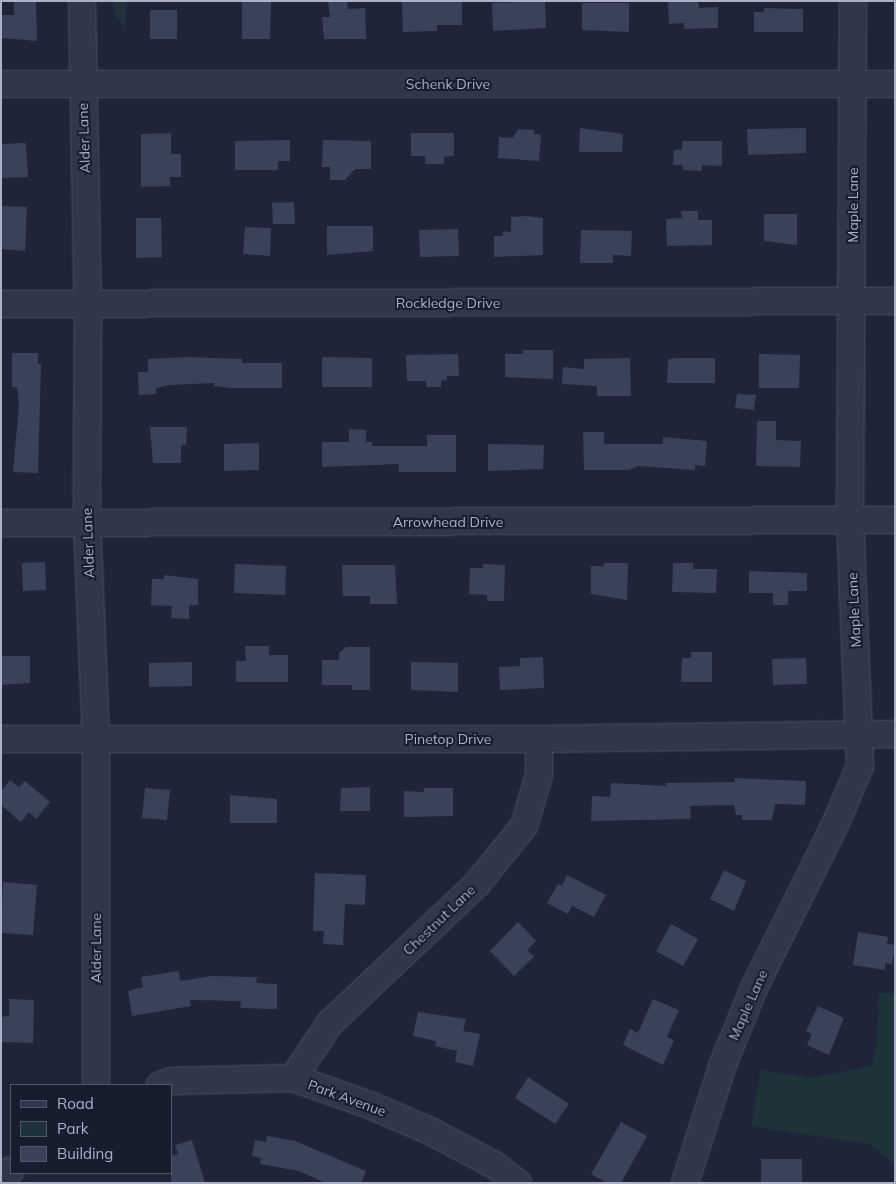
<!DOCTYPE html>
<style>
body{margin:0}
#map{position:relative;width:896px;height:1184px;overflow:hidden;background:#1e2538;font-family:Mulish,sans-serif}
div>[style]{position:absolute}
.green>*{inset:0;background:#203239}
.building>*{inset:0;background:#394259}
.roads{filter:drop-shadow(0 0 1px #4c5264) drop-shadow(0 0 1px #4c5264)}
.minor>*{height:26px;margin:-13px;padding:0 13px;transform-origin:13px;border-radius:13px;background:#313748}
span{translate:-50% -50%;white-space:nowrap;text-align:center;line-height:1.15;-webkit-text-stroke:4px #171d2c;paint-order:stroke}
.street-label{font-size:14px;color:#abb1c6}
.frame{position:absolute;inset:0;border:2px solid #abb1c6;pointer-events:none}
.legend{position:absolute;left:10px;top:1084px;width:162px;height:90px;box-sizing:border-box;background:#171d2c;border:1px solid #52586a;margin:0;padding:6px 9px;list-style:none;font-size:15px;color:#abb1c6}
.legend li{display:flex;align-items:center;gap:10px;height:25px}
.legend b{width:25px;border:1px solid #52586a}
</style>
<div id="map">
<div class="green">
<div style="clip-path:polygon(113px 1px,127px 1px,125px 28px,114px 13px)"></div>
<div style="clip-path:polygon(879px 993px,895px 993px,895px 1165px,870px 1144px,751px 1126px,761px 1070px,812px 1078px,872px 1066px,877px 1043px)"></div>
</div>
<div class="building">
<div style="clip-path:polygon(242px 1px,271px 1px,270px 39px,242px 39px)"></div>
<div style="clip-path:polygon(328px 1px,347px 1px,348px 9px,365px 8px,366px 39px,324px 39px,322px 17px,330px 17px)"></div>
<div style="clip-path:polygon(402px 1px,462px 1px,462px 25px,437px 25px,437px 31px,403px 32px)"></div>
<div style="clip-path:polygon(545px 1px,546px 28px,493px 31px,492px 3px)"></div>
<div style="clip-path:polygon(668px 1px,698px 1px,699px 8px,718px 7px,718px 28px,684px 29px,684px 23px,669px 24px)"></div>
<div style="clip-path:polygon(14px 2px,36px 2px,37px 41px,1px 38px,1px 15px,14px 15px)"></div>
<div style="clip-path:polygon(582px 3px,629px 3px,629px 32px,582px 30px)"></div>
<div style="clip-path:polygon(764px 8px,803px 9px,803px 32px,754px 32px,754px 12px,764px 12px)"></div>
<div style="clip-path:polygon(150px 10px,177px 10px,177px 39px,150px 39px)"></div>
<div style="clip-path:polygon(580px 128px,623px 134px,622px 152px,579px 152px)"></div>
<div style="clip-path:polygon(806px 128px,806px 153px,748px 155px,747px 129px)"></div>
<div style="clip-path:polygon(518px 129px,534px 130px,534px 134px,541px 135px,539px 161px,498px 158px,499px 137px,513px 138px)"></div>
<div style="clip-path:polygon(171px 133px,171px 154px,181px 154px,181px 177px,170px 177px,170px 186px,141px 187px,141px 134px)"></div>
<div style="clip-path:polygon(411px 133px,454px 133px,454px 156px,444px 157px,444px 164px,425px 164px,425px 156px,411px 156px)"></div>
<div style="clip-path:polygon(290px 140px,290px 161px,278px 161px,278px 170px,235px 170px,235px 141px)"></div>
<div style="clip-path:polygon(323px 140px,371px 141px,371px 169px,355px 169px,345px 180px,330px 180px,330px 167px,322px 167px)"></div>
<div style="clip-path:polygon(682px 141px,722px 141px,722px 166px,702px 165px,702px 171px,683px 170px,683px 165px,673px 165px,674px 150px,682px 150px)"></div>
<div style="clip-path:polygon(26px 143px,28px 177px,1px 178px,1px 144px)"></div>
<div style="clip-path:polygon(294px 202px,295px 224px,273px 224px,272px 203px)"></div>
<div style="clip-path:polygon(1px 206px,27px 207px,25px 251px,1px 249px)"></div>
<div style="clip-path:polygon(681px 211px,698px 211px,698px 220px,712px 220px,712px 245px,667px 246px,666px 219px,682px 218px)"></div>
<div style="clip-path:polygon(764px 214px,797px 214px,797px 245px,764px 241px)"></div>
<div style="clip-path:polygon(527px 216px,543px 218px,543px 255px,494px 257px,494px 236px,503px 236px,503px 231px,511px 232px,511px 217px)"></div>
<div style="clip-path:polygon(136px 218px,161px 218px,162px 257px,136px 258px)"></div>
<div style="clip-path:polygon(327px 226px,373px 226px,373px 251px,327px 255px)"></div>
<div style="clip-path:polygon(245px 227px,271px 228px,270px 256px,243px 254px)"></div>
<div style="clip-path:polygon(458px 229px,459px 256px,420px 257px,419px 230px)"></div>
<div style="clip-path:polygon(581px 230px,632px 231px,631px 256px,613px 255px,613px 263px,580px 263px)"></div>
<div style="clip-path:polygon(523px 350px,553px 350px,553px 379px,505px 377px,505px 354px,523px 354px)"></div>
<div style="clip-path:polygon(12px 353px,38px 353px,38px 364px,41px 364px,38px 473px,13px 472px,19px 405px,17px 387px,12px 387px)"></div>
<div style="clip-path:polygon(458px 354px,459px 376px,447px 376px,447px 380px,441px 381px,441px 387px,426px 387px,426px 381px,407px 381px,406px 355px)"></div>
<div style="clip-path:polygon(759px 354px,800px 355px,799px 388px,759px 388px)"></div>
<div style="clip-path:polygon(188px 357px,242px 359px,242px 363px,282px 363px,282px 388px,231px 388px,214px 386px,214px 383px,170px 385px,156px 388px,156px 394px,139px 395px,138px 372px,148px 372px,148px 359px)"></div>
<div style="clip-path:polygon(322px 357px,372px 358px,372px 387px,322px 387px)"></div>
<div style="clip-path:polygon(630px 358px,631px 396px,597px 396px,597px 386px,562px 384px,563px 367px,584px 369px,584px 359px)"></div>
<div style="clip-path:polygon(675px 358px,715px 358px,715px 383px,667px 383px,668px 360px)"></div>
<div style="clip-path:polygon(737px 394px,756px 395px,754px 410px,735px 408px)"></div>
<div style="clip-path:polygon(757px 421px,776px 421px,776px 440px,801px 441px,800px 467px,756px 466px)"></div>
<div style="clip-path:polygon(150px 427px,187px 427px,186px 445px,181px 445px,181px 463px,153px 463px)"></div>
<div style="clip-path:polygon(349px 429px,366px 430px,366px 442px,372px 442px,372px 446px,427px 446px,427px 435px,456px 435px,456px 472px,399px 472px,399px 464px,322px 467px,322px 442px,349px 442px)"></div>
<div style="clip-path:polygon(583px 432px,604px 432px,604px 444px,663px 444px,663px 437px,707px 441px,705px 466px,695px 465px,695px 470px,638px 466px,629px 470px,584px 470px)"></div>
<div style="clip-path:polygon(259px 443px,259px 470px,224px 471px,224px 444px)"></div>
<div style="clip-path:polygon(488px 444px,544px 445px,543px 469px,488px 471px)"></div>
<div style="clip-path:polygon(45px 562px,46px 590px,23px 591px,22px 563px)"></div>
<div style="clip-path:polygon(604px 563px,628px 563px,627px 600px,591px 594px,591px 566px,604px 566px)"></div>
<div style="clip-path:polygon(673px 563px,693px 563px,693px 569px,717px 569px,716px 593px,672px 592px)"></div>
<div style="clip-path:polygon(235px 564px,286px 566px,285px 595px,234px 593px)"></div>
<div style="clip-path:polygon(483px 564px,505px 565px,504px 601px,487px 601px,487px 595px,469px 594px,470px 568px,483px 568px)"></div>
<div style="clip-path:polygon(342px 565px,395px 565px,397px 604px,370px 604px,370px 596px,343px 596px)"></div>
<div style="clip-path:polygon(749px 571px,807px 573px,807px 591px,788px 591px,788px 605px,773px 605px,773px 593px,749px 593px)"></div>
<div style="clip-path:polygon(164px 575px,198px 579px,198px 605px,189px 605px,189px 619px,171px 618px,172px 606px,151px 605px,152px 579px,164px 579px)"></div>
<div style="clip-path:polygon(245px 646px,269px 646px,269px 655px,288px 655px,288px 682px,236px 682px,236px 661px,246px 661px)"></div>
<div style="clip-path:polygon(346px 647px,370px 647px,370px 690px,352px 690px,352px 685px,322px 685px,322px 660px,339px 660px,339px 653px)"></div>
<div style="clip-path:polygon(691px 652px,712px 652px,712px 682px,681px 682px,682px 658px,691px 658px)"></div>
<div style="clip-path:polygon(1px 656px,30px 656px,30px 683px,1px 685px)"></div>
<div style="clip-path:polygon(543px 657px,544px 688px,500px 690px,499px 667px,520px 666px,520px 658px)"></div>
<div style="clip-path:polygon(806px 658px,807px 684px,773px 685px,772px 659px)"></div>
<div style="clip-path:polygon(192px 662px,192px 686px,149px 687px,149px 663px)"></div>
<div style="clip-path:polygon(411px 662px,458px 663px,458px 692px,411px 690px)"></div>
<div style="clip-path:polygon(735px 778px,806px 781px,805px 805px,775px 804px,772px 820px,742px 820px,742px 815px,736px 815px,734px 805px,690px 806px,691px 819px,591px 821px,592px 796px,610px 797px,611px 783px,666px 786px,666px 783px,735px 782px)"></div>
<div style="clip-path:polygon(10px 780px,19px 787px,25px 781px,50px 802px,36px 819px,29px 812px,21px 822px,1px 805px,1px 791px)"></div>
<div style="clip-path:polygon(370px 787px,370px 811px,340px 811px,341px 788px)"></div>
<div style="clip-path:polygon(145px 788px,170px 790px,167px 820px,142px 818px)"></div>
<div style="clip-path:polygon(424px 788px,453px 788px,453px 816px,404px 817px,404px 791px,424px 792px)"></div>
<div style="clip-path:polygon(230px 795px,277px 799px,277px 823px,230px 823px)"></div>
<div style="clip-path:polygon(724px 870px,746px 881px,734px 911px,710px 899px)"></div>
<div style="clip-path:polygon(315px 873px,366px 875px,365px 905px,345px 904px,343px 945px,323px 944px,324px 931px,313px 931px)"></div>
<div style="clip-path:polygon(567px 875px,606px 895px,594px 917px,572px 906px,568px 914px,547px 903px,558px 884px,562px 886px)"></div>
<div style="clip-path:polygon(3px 882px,37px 885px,33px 935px,1px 933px)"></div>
<div style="clip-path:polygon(518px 922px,536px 941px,527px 950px,534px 957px,514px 976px,490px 951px)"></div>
<div style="clip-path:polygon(671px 924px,698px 939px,683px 966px,656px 951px)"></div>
<div style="clip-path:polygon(858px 932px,888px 937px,887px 944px,895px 945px,892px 964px,885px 963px,885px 970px,853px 965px)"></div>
<div style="clip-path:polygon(179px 971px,180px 981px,212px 976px,257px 977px,256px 983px,277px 984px,277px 1009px,240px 1008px,241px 1001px,190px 1000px,191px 1006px,132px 1016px,128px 991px,143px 987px,141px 977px)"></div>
<div style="clip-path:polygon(9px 999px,34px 1000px,33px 1043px,1px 1042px,1px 1017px,9px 1016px)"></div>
<div style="clip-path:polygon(653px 999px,679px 1010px,667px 1037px,674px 1040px,663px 1065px,623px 1045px,630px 1029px,638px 1033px)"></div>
<div style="clip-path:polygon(818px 1006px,844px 1018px,829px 1055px,807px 1045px,812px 1034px,806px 1031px)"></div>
<div style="clip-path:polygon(418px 1012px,466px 1019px,463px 1031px,480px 1034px,473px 1066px,455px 1062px,457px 1051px,435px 1046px,436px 1041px,413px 1036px)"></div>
<div style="clip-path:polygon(528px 1077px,569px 1104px,555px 1124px,515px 1098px)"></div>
<div style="clip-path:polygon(621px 1122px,647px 1136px,621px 1183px,607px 1183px,591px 1174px)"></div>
<div style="clip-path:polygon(267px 1136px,295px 1141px,366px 1171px,361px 1183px,326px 1183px,299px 1171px,260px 1164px,261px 1158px,252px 1156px,255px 1140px,266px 1142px)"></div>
<div style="clip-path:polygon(192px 1140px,205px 1183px,171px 1183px,171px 1156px,178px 1154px,175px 1145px)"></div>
<div style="clip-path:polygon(761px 1159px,802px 1159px,802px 1183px,761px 1183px)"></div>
</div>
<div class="roads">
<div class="minor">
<div style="left:82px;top:1px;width:303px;rotate:88.9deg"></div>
<div style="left:88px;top:304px;width:219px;rotate:90.3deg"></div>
<div style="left:87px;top:523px;width:216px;rotate:87.6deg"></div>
<div style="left:96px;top:739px;width:346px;rotate:90deg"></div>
<div style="left:1px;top:84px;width:894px"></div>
<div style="left:1px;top:304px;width:894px;rotate:-0.19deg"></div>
<div style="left:1px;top:523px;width:894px;rotate:-0.19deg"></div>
<div style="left:1px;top:739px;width:538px"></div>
<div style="left:539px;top:739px;width:356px;rotate:-0.8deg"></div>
<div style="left:293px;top:1078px;width:66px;rotate:-56.1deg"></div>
<div style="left:330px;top:1023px;width:201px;rotate:-43.4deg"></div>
<div style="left:476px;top:885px;width:76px;rotate:-50.9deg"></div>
<div style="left:524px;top:826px;width:53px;rotate:-73.6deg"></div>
<div style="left:539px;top:775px;width:36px;rotate:-90deg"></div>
<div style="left:160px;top:1085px;width:13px;rotate:-18deg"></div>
<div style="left:172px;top:1081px;width:121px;rotate:-1.4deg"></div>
<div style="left:293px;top:1078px;width:84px;rotate:19.5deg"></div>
<div style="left:372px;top:1106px;width:63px;rotate:23.3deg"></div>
<div style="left:430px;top:1131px;width:75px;rotate:27.9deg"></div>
<div style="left:496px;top:1166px;width:28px;rotate:38deg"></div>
<div style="left:1px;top:1179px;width:13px;rotate:-42deg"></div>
<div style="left:685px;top:1183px;width:125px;rotate:-72.3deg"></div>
<div style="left:723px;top:1064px;width:82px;rotate:-67.8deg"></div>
<div style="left:754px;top:988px;width:180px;rotate:-63.6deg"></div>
<div style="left:834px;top:827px;width:66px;rotate:-66.9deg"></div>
<div style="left:860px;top:766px;width:245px;rotate:-92.3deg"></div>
<div style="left:850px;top:521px;width:520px;rotate:-89.67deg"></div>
</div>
</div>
<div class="street-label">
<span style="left:448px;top:84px">Schenk Drive</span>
<span style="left:84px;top:138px;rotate:-92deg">Alder Lane</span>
<span style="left:853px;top:205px;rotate:-90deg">Maple Lane</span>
<span style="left:448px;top:303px">Rockledge Drive</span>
<span style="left:448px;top:522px">Arrowhead Drive</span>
<span style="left:88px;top:543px;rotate:-92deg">Alder Lane</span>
<span style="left:854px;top:610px;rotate:-93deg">Maple Lane</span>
<span style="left:448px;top:739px">Pinetop Drive</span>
<span style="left:439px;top:920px;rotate:-44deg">Chestnut Lane</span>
<span style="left:96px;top:948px;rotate:-90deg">Alder Lane</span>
<span style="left:748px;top:1005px;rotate:-66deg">Maple Lane</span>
<span style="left:347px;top:1098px;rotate:20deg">Park Avenue</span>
</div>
<div class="frame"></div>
<ul class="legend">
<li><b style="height:6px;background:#313748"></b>Road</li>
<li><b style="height:14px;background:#203239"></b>Park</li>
<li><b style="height:14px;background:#394259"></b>Building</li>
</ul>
</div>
